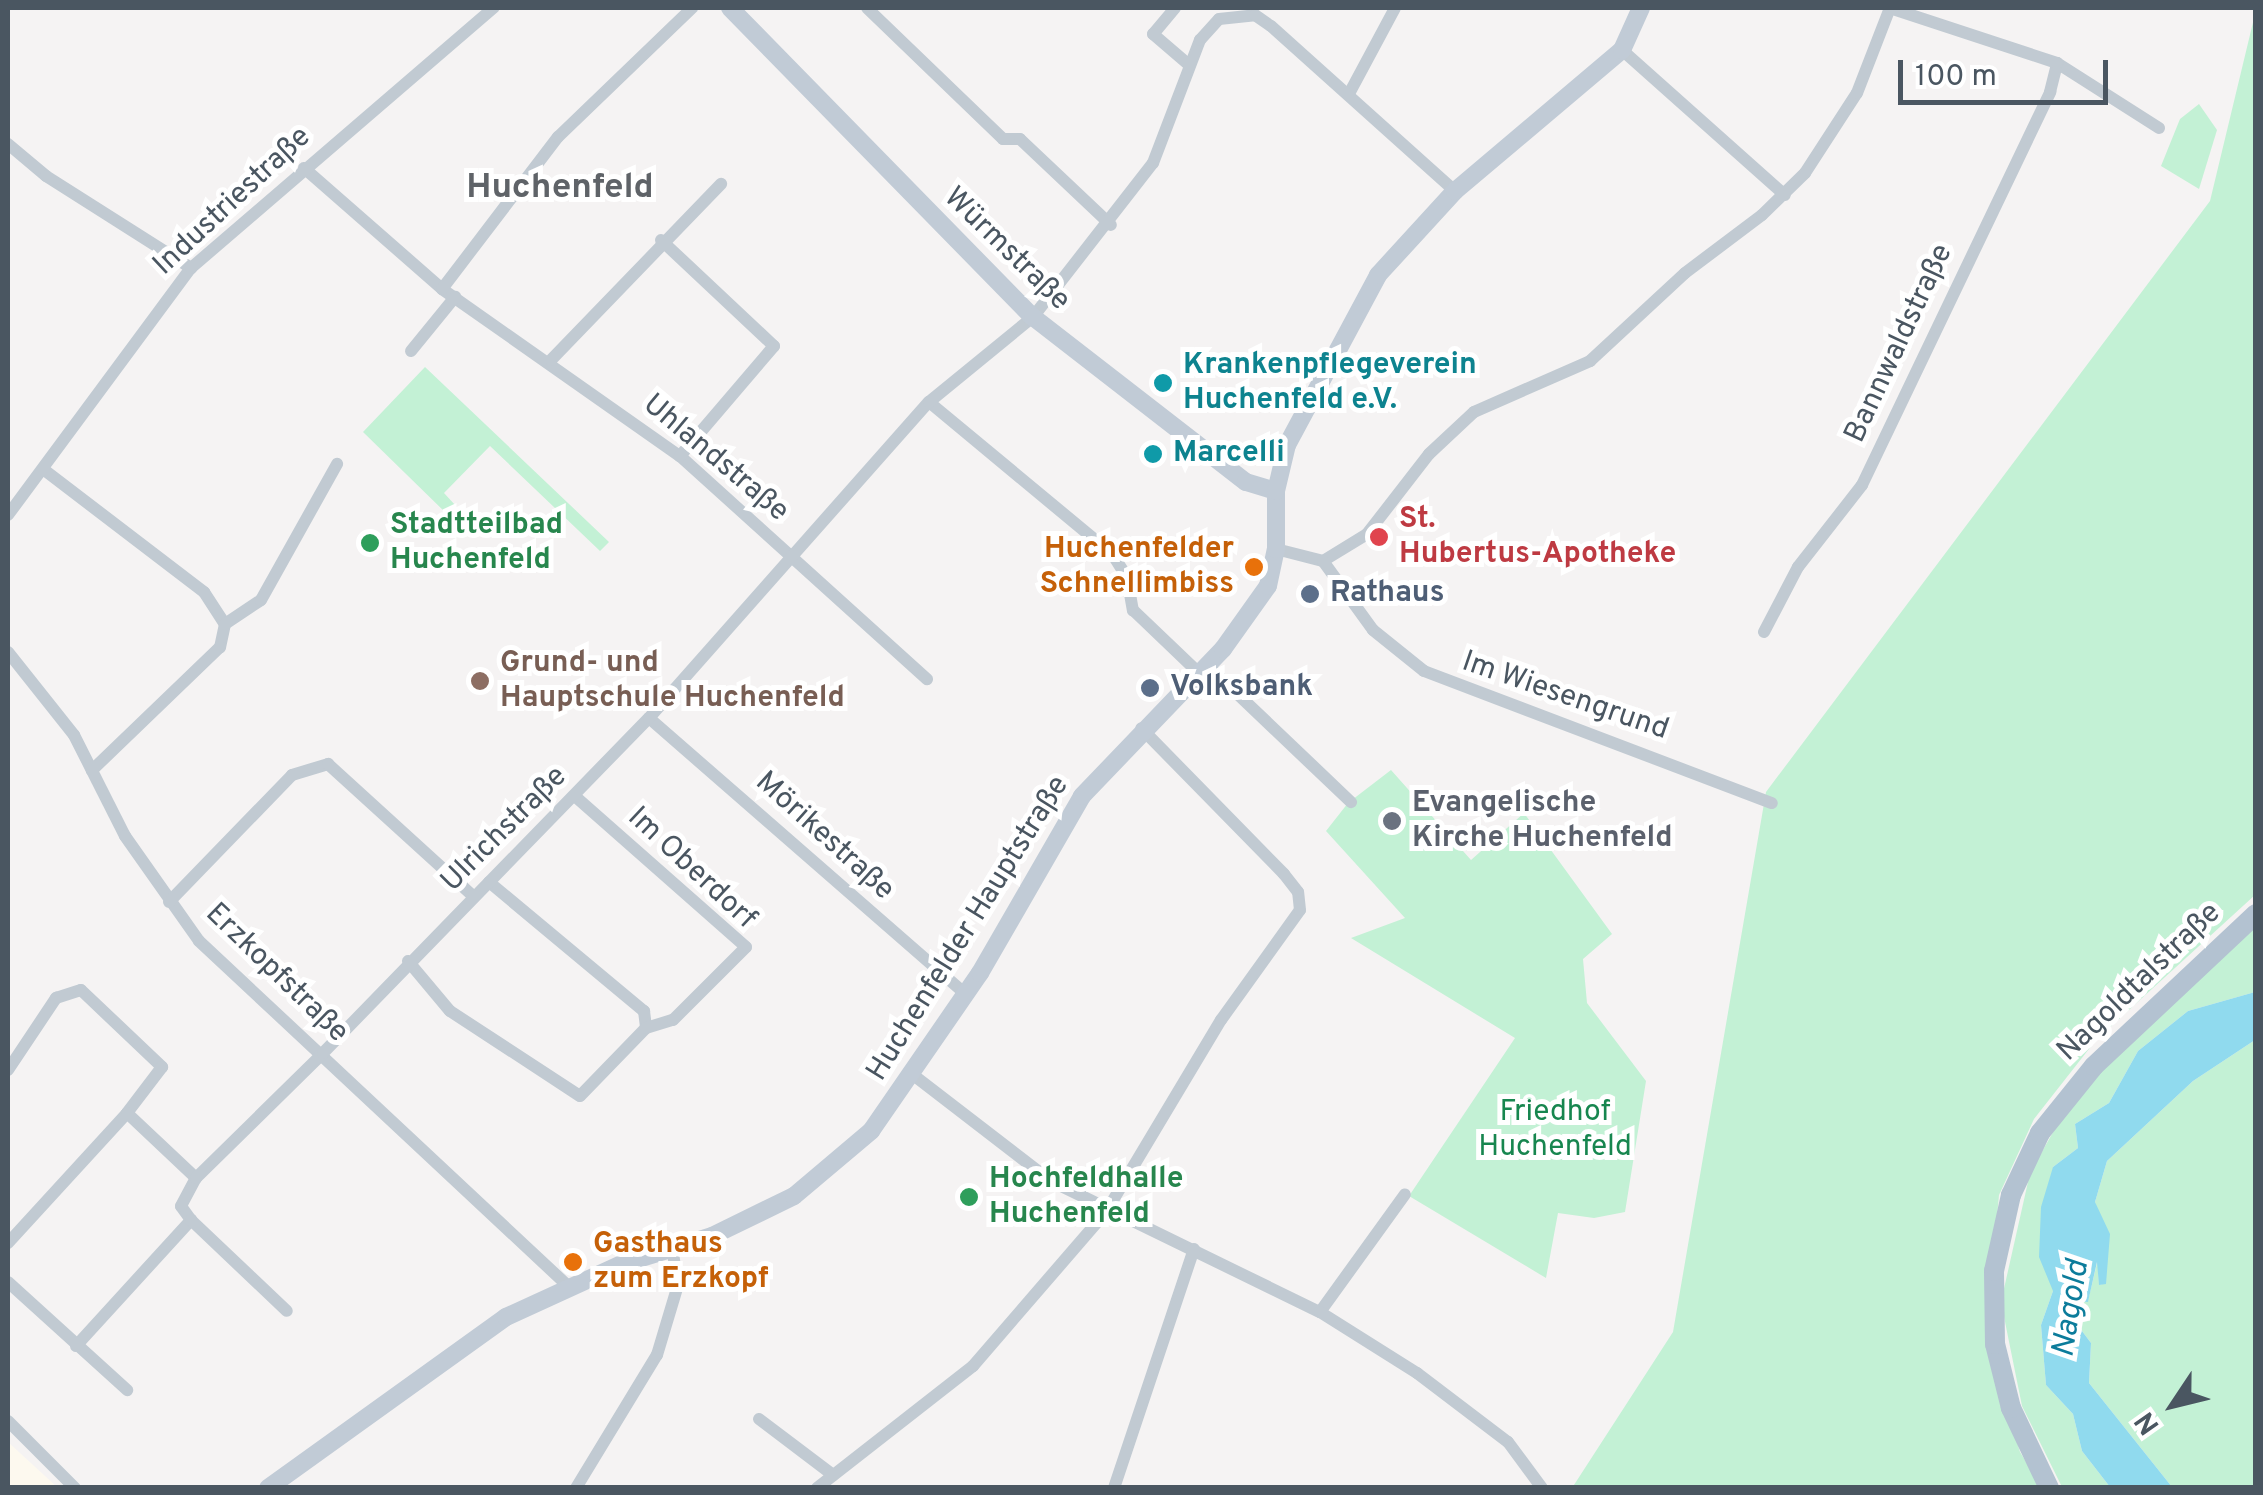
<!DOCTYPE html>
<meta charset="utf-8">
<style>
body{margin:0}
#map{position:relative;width:2263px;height:1495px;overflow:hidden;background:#f5f3f3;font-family:Overpass,sans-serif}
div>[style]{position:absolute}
.commercial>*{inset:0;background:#fdf9ef}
.green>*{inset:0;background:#c3f1d5}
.water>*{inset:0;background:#90daee}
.street>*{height:12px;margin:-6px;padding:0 6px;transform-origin:6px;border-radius:6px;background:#c1cad2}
.secondary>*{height:18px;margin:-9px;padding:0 9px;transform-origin:9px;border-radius:9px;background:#c1cbd6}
.primary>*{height:20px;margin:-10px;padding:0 10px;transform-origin:10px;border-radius:10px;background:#b3c2d1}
.dots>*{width:28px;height:28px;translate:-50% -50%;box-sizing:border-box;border:5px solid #fff;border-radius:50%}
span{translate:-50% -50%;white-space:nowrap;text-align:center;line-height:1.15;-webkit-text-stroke:10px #fff;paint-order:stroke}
.street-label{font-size:30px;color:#4a5661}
.culture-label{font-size:30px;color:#0d838f;font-weight:700}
.left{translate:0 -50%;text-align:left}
.health-label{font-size:30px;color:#be3a42;font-weight:700}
.leisure-label{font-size:30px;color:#27864d;font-weight:700}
.food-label{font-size:30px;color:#c56008;font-weight:700}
.right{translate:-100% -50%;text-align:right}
.service-label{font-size:30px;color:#4e5e75;font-weight:700}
.education-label{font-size:30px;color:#785e54;font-weight:700}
.worship-label{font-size:30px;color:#5b616d;font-weight:700}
.park-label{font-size:30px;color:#17864f}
.water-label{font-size:32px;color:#0c7c9b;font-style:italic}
.quarter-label{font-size:35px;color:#5f6368;font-weight:700}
.frame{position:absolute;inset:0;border:10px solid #4a5661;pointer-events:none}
.north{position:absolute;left:2123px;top:1355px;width:100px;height:100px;-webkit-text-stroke:8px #fff;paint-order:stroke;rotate:235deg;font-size:28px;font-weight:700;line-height:40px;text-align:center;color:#4a5661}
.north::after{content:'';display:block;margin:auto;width:35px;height:45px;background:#4a5661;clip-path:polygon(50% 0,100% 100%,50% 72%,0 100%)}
.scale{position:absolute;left:1898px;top:60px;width:210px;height:45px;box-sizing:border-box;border:5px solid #4a5661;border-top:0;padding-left:12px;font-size:30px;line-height:35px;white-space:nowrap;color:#4a5661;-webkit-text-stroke:8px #fff;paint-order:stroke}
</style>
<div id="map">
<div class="commercial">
<div style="clip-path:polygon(8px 1442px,57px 1487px,58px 1487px,8px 1487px)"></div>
</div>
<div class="green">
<div style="clip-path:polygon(2255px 14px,2255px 895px,2096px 1040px,2034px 1119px,1999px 1195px,1986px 1337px,2020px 1452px,2041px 1487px,1572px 1488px,1673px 1332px,1766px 792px,2210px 201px)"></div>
<div style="clip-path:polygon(2199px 104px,2217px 130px,2199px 189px,2161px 166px,2180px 119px)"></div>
<div style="clip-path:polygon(425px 367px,609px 542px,600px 551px,490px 446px,444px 493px,456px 506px,448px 515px,363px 432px)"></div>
<div style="clip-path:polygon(1391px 770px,1471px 860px,1524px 813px,1612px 934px,1583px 959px,1587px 1003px,1646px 1081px,1625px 1212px,1594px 1218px,1558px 1213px,1546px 1278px,1409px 1196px,1515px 1038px,1351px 938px,1405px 918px,1326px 831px,1348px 803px)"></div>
<div style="clip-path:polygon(2255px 923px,2255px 992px,2188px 1011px,2138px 1051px,2109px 1103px,2075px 1124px,2078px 1148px,2053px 1167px,2053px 1291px,2041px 1325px,2046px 1385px,2073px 1414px,2082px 1451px,2110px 1487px,2062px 1487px,2022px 1406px,2001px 1302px,2030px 1173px,2057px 1125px,2098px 1074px)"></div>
<div style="clip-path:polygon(2255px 1040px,2255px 1487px,2172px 1487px,2089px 1383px,2091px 1343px,2076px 1323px,2078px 1300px,2088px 1301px,2098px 1259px,2099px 1285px,2106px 1283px,2095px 1202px,2107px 1161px,2193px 1081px)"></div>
</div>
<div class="water">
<div style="clip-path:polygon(2255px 992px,2255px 1040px,2193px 1081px,2107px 1161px,2095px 1202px,2110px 1234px,2106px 1284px,2099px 1285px,2097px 1262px,2088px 1302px,2078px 1301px,2076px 1323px,2091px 1343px,2089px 1383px,2172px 1487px,2110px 1487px,2082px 1451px,2073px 1414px,2046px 1385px,2041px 1325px,2053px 1291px,2039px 1257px,2041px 1207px,2053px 1167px,2078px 1148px,2075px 1124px,2109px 1103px,2138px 1051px,2188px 1011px)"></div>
</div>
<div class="street">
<div style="left:867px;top:8px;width:189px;rotate:43.9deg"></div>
<div style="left:1003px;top:139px;width:17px"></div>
<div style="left:1020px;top:139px;width:125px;rotate:43.4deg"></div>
<div style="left:1175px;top:8px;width:34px;rotate:130deg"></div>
<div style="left:1153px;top:34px;width:48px;rotate:40.7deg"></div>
<div style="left:1622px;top:50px;width:218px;rotate:41.7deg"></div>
<div style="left:2057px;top:63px;width:121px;rotate:32.5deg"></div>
<div style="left:1350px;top:92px;width:95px;rotate:-61.8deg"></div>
<div style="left:8px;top:144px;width:50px;rotate:40.1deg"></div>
<div style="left:46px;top:176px;width:172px;rotate:32.4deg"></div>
<div style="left:304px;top:168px;width:184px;rotate:41.2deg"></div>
<div style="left:442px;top:289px;width:291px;rotate:35.1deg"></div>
<div style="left:680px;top:456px;width:333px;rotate:42.1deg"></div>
<div style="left:661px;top:240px;width:155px;rotate:43.2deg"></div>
<div style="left:774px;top:346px;width:145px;rotate:130.5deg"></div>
<div style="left:442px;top:289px;width:191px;rotate:-52.7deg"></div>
<div style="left:558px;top:137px;width:186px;rotate:-43.9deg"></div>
<div style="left:411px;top:351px;width:70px;rotate:-50.8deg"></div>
<div style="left:551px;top:360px;width:245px;rotate:-46deg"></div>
<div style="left:929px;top:402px;width:239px;rotate:39.7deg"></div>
<div style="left:1113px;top:555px;width:26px;rotate:58deg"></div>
<div style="left:1127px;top:577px;width:34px;rotate:80deg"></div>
<div style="left:1133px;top:610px;width:91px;rotate:43.7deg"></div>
<div style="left:43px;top:469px;width:203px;rotate:37.4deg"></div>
<div style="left:204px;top:592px;width:38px;rotate:57deg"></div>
<div style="left:225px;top:624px;width:24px;rotate:102deg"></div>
<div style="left:220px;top:647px;width:178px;rotate:136.1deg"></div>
<div style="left:8px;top:515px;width:307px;rotate:-53.5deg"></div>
<div style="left:191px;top:268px;width:399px;rotate:-40.7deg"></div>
<div style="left:1276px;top:549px;width:49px;rotate:14.3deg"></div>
<div style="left:1323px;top:561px;width:52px;rotate:-31.5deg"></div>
<div style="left:1367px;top:534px;width:101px;rotate:-52.2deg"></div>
<div style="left:1429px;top:454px;width:62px;rotate:-43deg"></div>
<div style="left:1474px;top:412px;width:127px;rotate:-23.7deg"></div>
<div style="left:1590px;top:361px;width:129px;rotate:-42.8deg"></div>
<div style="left:1685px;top:273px;width:96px;rotate:-37deg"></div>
<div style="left:1762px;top:215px;width:60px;rotate:-44.3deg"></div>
<div style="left:1805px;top:173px;width:95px;rotate:-57deg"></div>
<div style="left:1857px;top:93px;width:91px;rotate:-68.8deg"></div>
<div style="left:1323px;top:561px;width:85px;rotate:54.1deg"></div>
<div style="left:1373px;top:630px;width:65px;rotate:38.8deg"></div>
<div style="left:1424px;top:671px;width:372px;rotate:20.8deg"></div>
<div style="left:225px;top:624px;width:43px;rotate:-33.7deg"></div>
<div style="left:261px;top:600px;width:156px;rotate:-60.8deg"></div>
<div style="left:1764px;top:632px;width:73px;rotate:-62.4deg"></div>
<div style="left:1798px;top:567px;width:104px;rotate:-52deg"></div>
<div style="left:1862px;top:485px;width:436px;rotate:-64.4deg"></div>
<div style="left:2050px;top:92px;width:30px;rotate:-76deg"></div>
<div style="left:2057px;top:63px;width:176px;rotate:-161.8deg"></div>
<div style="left:8px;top:652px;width:106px;rotate:51.5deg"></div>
<div style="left:74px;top:735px;width:113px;rotate:63.2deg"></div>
<div style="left:125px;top:836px;width:128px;rotate:54.8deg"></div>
<div style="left:199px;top:941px;width:505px;rotate:43.07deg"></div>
<div style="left:1207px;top:665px;width:199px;rotate:43.6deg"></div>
<div style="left:649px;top:718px;width:420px;rotate:41.1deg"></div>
<div style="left:489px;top:882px;width:202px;rotate:39.8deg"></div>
<div style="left:644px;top:1011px;width:17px;rotate:83deg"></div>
<div style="left:169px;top:902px;width:177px;rotate:-45.9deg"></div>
<div style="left:292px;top:775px;width:38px;rotate:-17deg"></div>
<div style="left:328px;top:764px;width:197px;rotate:42.3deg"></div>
<div style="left:408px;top:961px;width:65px;rotate:50deg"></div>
<div style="left:450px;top:1011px;width:155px;rotate:33.2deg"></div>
<div style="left:580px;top:1096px;width:95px;rotate:-45.9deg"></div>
<div style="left:646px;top:1028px;width:28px;rotate:-17deg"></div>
<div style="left:673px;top:1020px;width:103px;rotate:-45deg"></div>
<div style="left:746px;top:947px;width:228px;rotate:-138.6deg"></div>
<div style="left:8px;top:1070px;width:87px;rotate:-56.3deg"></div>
<div style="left:56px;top:998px;width:26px;rotate:-18deg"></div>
<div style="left:81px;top:990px;width:112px;rotate:43.5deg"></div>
<div style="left:162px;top:1067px;width:58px;rotate:127.3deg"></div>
<div style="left:912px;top:1074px;width:175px;rotate:37.6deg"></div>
<div style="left:1051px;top:1181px;width:299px;rotate:26deg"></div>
<div style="left:1320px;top:1312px;width:145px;rotate:-54.2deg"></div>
<div style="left:191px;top:1220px;width:17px;rotate:-126deg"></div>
<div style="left:181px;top:1206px;width:32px;rotate:-62deg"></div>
<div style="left:8px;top:1243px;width:176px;rotate:-47.5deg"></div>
<div style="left:127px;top:1113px;width:95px;rotate:43.3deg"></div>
<div style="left:196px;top:1178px;width:178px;rotate:-44.5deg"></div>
<div style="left:323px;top:1053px;width:467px;rotate:-45.8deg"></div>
<div style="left:649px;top:718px;width:422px;rotate:-48.5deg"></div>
<div style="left:929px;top:402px;width:134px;rotate:-39.3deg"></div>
<div style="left:1033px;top:317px;width:195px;rotate:-52.1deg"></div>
<div style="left:1153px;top:163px;width:132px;rotate:-69.1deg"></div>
<div style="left:1200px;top:40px;width:28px;rotate:-48deg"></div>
<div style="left:1219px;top:19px;width:36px;rotate:-6deg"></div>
<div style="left:1255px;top:15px;width:19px;rotate:35deg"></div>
<div style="left:1271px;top:26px;width:247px;rotate:41.9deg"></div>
<div style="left:8px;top:1282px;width:161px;rotate:42.2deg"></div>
<div style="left:1320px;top:1312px;width:115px;rotate:32.2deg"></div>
<div style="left:1417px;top:1373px;width:114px;rotate:37.2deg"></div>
<div style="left:1508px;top:1442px;width:57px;rotate:53.5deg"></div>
<div style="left:76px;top:1346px;width:171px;rotate:-47.6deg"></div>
<div style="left:191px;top:1220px;width:132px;rotate:43.5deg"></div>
<div style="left:759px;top:1419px;width:93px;rotate:37.1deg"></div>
<div style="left:8px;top:1421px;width:95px;rotate:45deg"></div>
<div style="left:576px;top:1488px;width:156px;rotate:-58.7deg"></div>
<div style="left:657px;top:1355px;width:73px;rotate:-73.3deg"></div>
<div style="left:678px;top:1285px;width:38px;rotate:-99deg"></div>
<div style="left:817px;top:1488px;width:198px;rotate:-38deg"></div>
<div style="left:973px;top:1366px;width:203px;rotate:-49.2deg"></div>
<div style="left:1106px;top:1212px;width:224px;rotate:-59.1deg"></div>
<div style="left:1221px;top:1020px;width:135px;rotate:-54.3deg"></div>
<div style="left:1300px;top:910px;width:18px;rotate:-96deg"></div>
<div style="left:1298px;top:892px;width:23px;rotate:-128deg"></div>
<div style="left:1284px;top:874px;width:204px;rotate:-134.4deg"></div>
<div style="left:1114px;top:1488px;width:252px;rotate:-71.5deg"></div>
</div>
<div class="secondary">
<div style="left:730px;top:8px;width:433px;rotate:45.6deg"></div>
<div style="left:1033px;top:317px;width:269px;rotate:37.8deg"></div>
<div style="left:1246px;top:482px;width:31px;rotate:17deg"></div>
<div style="left:268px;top:1488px;width:293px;rotate:-35.7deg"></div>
<div style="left:506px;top:1317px;width:128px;rotate:-24.6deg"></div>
<div style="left:622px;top:1264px;width:94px;rotate:-17.3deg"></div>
<div style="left:712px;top:1236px;width:91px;rotate:-26deg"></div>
<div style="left:794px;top:1196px;width:101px;rotate:-40.2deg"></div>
<div style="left:871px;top:1131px;width:192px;rotate:-55.4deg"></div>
<div style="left:980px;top:973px;width:204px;rotate:-60deg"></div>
<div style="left:1082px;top:796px;width:204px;rotate:-46.2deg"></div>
<div style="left:1223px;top:649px;width:77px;rotate:-54.5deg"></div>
<div style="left:1268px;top:586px;width:38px;rotate:-78deg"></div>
<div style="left:1276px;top:549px;width:58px;rotate:-90deg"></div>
<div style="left:1276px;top:491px;width:47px;rotate:-76.6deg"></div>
<div style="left:1287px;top:445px;width:193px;rotate:-61.8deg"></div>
<div style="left:1378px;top:275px;width:114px;rotate:-47.5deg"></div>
<div style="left:1455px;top:191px;width:219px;rotate:-40.2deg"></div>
<div style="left:1622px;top:50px;width:46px;rotate:-65.7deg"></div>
</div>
<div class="primary">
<div style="left:2049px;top:1488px;width:89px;rotate:-115.4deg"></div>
<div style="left:2011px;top:1408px;width:66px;rotate:-104deg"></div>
<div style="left:1995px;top:1344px;width:73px;rotate:-90.8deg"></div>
<div style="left:1994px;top:1271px;width:78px;rotate:-77.4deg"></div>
<div style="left:2011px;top:1195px;width:68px;rotate:-64.9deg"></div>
<div style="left:2040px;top:1133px;width:86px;rotate:-51.1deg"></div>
<div style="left:2094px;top:1066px;width:222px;rotate:-43.2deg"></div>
</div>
<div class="dots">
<div style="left:1163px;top:383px;background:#0f9aa8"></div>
<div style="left:1153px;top:454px;background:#0f9aa8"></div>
<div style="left:1379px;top:537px;background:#e0444e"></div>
<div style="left:370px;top:543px;background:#2e9e5b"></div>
<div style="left:1254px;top:567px;background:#e8710a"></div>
<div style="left:1310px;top:594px;background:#5c6f8a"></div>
<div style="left:480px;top:681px;background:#8d6e63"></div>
<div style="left:1150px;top:688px;background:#5c6f8a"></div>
<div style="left:1392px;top:821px;background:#6b7280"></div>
<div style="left:969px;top:1197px;background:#2e9e5b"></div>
<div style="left:573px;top:1262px;background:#e8710a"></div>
</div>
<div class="street-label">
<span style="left:233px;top:202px;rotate:-43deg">Industriestraße</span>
<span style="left:1006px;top:250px;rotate:44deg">Würmstraße</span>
<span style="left:1900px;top:344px;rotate:-65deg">Bannwaldstraße</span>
<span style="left:715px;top:459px;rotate:40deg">Uhlandstraße</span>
<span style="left:1565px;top:697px;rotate:19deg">Im Wiesengrund</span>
<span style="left:505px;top:830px;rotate:-45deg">Ulrichstraße</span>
<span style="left:824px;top:837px;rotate:42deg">Mörikestraße</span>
<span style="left:691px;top:869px;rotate:43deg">Im Oberdorf</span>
<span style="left:969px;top:929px;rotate:-58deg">Huchenfelder Hauptstraße</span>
<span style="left:276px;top:974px;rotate:44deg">Erzkopfstraße</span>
<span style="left:2140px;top:983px;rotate:-44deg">Nagoldtalstraße</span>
</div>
<div class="culture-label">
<span class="left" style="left:1183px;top:383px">Krankenpflegeverein<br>Huchenfeld e.V.</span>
<span class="left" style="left:1173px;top:454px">Marcelli</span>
</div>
<div class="health-label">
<span class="left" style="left:1399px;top:537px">St.<br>Hubertus-Apotheke</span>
</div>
<div class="leisure-label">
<span class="left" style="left:390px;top:543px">Stadtteilbad<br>Huchenfeld</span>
<span class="left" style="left:989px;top:1197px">Hochfeldhalle<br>Huchenfeld</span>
</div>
<div class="food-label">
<span class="right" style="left:1234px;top:567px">Huchenfelder<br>Schnellimbiss</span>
<span class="left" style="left:593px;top:1262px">Gasthaus<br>zum Erzkopf</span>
</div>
<div class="service-label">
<span class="left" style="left:1330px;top:594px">Rathaus</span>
<span class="left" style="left:1170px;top:688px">Volksbank</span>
</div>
<div class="education-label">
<span class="left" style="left:500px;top:681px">Grund- und<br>Hauptschule Huchenfeld</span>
</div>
<div class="worship-label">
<span class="left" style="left:1412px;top:821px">Evangelische<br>Kirche Huchenfeld</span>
</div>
<div class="park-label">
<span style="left:1555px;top:1130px">Friedhof<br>Huchenfeld</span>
</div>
<div class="water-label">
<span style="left:2072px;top:1309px;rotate:-81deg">Nagold</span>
</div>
<div class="quarter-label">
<span style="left:560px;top:188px">Huchenfeld</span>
</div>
<div class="frame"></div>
<div class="north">N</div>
<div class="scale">100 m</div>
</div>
